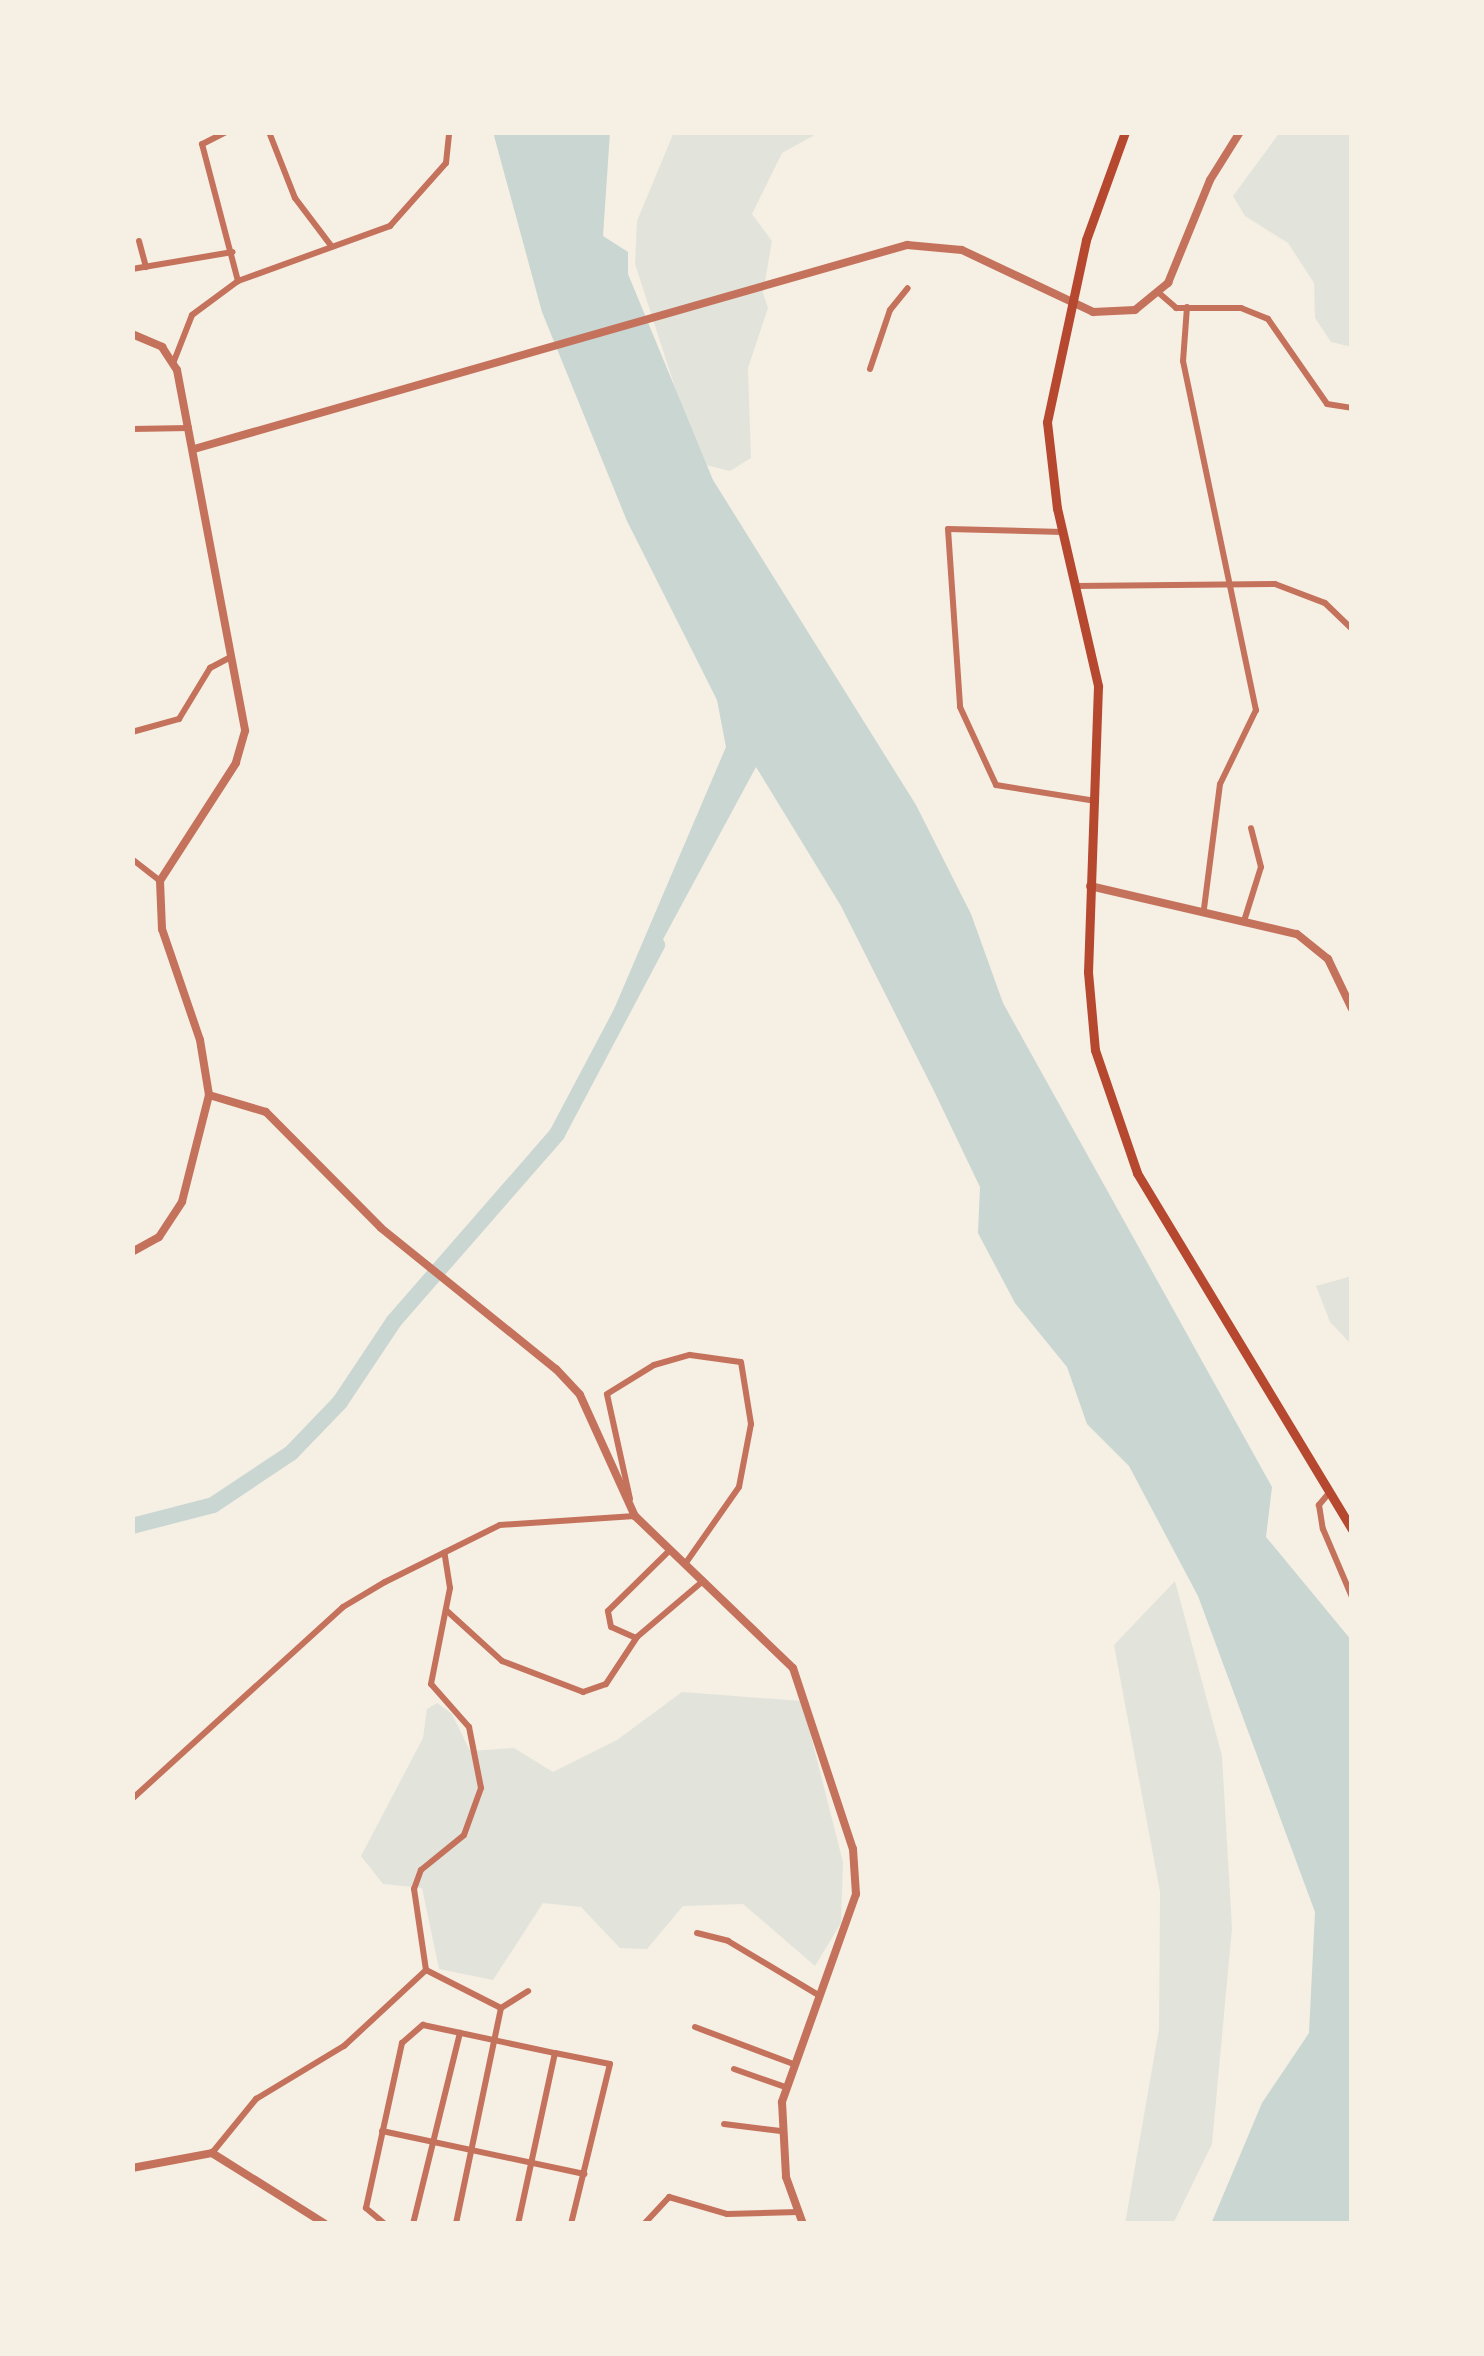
<!DOCTYPE html>
<style>
body{margin:0}
#map{position:relative;width:1484px;height:2356px;overflow:hidden;background:#f6efe4;font-family:"Asap Condensed",sans-serif}
div>[style]{position:absolute}
.green>*{inset:0;background:#e2e4dc}
.water>*{inset:0;background:#c9d6d2}
.river>*{height:16px;margin:-8px;padding:0 8px;transform-origin:8px;border-radius:8px;background:#c9d6d2}
.minor>*{height:6px;margin:-3px;padding:0 3px;transform-origin:3px;border-radius:3px;background:#c5725c}
.tertiary>*{height:8px;margin:-4px;padding:0 4px;transform-origin:4px;border-radius:4px;background:#c5725c}
.primary>*{height:9px;margin:-4.5px;padding:0 4.5px;transform-origin:4.5px;border-radius:4.5px;background:#b5482f}
span{translate:-50% -50%;white-space:nowrap;text-align:center;line-height:1.15;-webkit-text-stroke:9px #f6efe4;paint-order:stroke}
.frame{position:absolute;inset:0;border:135px solid #f6efe4;pointer-events:none}
</style>
<div id="map">
<div class="green">
<div style="clip-path:polygon(674px 132px,820px 132px,782px 153px,752px 214px,772px 241px,763px 293px,768px 308px,748px 368px,751px 458px,730px 471px,706px 465px,690px 434px,635px 264px,637px 221px)"></div>
<div style="clip-path:polygon(1280px 132px,1352px 132px,1352px 347px,1331px 342px,1315px 318px,1314px 283px,1288px 243px,1245px 216px,1233px 196px)"></div>
<div style="clip-path:polygon(1352px 1276px,1352px 1345px,1330px 1322px,1316px 1286px)"></div>
<div style="clip-path:polygon(1175px 1581px,1222px 1756px,1232px 1928px,1212px 2144px,1173px 2224px,1125px 2224px,1159px 2029px,1160px 1892px,1114px 1645px)"></div>
<div style="clip-path:polygon(682px 1692px,802px 1701px,843px 1862px,841px 1923px,815px 1966px,743px 1904px,683px 1906px,647px 1949px,620px 1948px,581px 1907px,543px 1903px,493px 1980px,439px 1969px,422px 1888px,383px 1884px,361px 1856px,423px 1738px,427px 1709px,437px 1703px,452px 1714px,470px 1751px,514px 1748px,553px 1772px,617px 1740px)"></div>
</div>
<div class="water">
<div style="clip-path:polygon(493px 132px,610px 132px,603px 236px,628px 252px,628px 274px,713px 480px,916px 805px,971px 914px,1003px 1003px,1272px 1487px,1266px 1537px,1352px 1641px,1349px 2224px,1211px 2224px,1262px 2103px,1309px 2033px,1315px 1912px,1198px 1596px,1129px 1466px,1087px 1424px,1067px 1367px,1015px 1303px,978px 1233px,980px 1187px,934px 1091px,841px 906px,756px 767px,571px 1110px,726px 747px,717px 700px,627px 521px,542px 312px)"></div>
</div>
<div class="river">
<div style="left:132px;top:1526px;width:84px;rotate:-14.5deg"></div>
<div style="left:213px;top:1505px;width:94px;rotate:-33.7deg"></div>
<div style="left:291px;top:1453px;width:71px;rotate:-46.1deg"></div>
<div style="left:340px;top:1402px;width:97px;rotate:-56.3deg"></div>
<div style="left:394px;top:1321px;width:248px;rotate:-48.9deg"></div>
<div style="left:557px;top:1134px;width:214px;rotate:-62.1deg"></div>
</div>
<div class="minor">
<div style="left:226px;top:132px;width:27px;rotate:153deg"></div>
<div style="left:202px;top:144px;width:142px;rotate:75.3deg"></div>
<div style="left:269px;top:132px;width:71px;rotate:68.5deg"></div>
<div style="left:295px;top:198px;width:61px;rotate:52.9deg"></div>
<div style="left:139px;top:241px;width:27px;rotate:75deg"></div>
<div style="left:132px;top:269px;width:102px;rotate:-9.6deg"></div>
<div style="left:1159px;top:293px;width:23px;rotate:41deg"></div>
<div style="left:1176px;top:308px;width:65px"></div>
<div style="left:1241px;top:308px;width:29px;rotate:22deg"></div>
<div style="left:1268px;top:319px;width:103px;rotate:55.2deg"></div>
<div style="left:1327px;top:404px;width:25px;rotate:9deg"></div>
<div style="left:1187px;top:307px;width:54px;rotate:94.2deg"></div>
<div style="left:1183px;top:361px;width:357px;rotate:78.2deg"></div>
<div style="left:1256px;top:710px;width:82px;rotate:115.9deg"></div>
<div style="left:1220px;top:784px;width:126px;rotate:97.3deg"></div>
<div style="left:174px;top:361px;width:49px;rotate:-68.6deg"></div>
<div style="left:192px;top:315px;width:57px;rotate:-36.5deg"></div>
<div style="left:238px;top:281px;width:162px;rotate:-19.9deg"></div>
<div style="left:390px;top:226px;width:84px;rotate:-48.4deg"></div>
<div style="left:446px;top:163px;width:31px;rotate:-84deg"></div>
<div style="left:870px;top:369px;width:62px;rotate:-71.3deg"></div>
<div style="left:890px;top:310px;width:28px;rotate:-51deg"></div>
<div style="left:132px;top:429px;width:57px;rotate:-1deg"></div>
<div style="left:1063px;top:532px;width:115px;rotate:-178.5deg"></div>
<div style="left:948px;top:529px;width:178px;rotate:86.1deg"></div>
<div style="left:960px;top:707px;width:86px;rotate:65.2deg"></div>
<div style="left:996px;top:785px;width:101px;rotate:9.1deg"></div>
<div style="left:1076px;top:586px;width:199px;rotate:-0.6deg"></div>
<div style="left:1275px;top:584px;width:53px;rotate:20.8deg"></div>
<div style="left:1325px;top:603px;width:37px;rotate:44deg"></div>
<div style="left:132px;top:732px;width:49px;rotate:-15.5deg"></div>
<div style="left:179px;top:719px;width:60px;rotate:-58.7deg"></div>
<div style="left:210px;top:668px;width:24px;rotate:-28deg"></div>
<div style="left:132px;top:859px;width:36px;rotate:38deg"></div>
<div style="left:1245px;top:918px;width:53px;rotate:-72.6deg"></div>
<div style="left:1261px;top:867px;width:40px;rotate:-104.4deg"></div>
<div style="left:1329px;top:1493px;width:16px;rotate:130deg"></div>
<div style="left:1319px;top:1505px;width:24px;rotate:81deg"></div>
<div style="left:1323px;top:1529px;width:74px;rotate:66.9deg"></div>
<div style="left:630px;top:1499px;width:107px;rotate:-102.4deg"></div>
<div style="left:607px;top:1394px;width:55px;rotate:-31.7deg"></div>
<div style="left:654px;top:1365px;width:37px;rotate:-16deg"></div>
<div style="left:690px;top:1355px;width:51px;rotate:7.8deg"></div>
<div style="left:741px;top:1362px;width:63px;rotate:80.8deg"></div>
<div style="left:751px;top:1424px;width:64px;rotate:100.8deg"></div>
<div style="left:739px;top:1487px;width:94px;rotate:125deg"></div>
<div style="left:446px;top:1610px;width:76px;rotate:42.3deg"></div>
<div style="left:502px;top:1661px;width:87px;rotate:20.9deg"></div>
<div style="left:583px;top:1692px;width:24px;rotate:-19deg"></div>
<div style="left:606px;top:1684px;width:56px;rotate:-56.6deg"></div>
<div style="left:637px;top:1637px;width:87px;rotate:-40.3deg"></div>
<div style="left:636px;top:1638px;width:27px;rotate:-156deg"></div>
<div style="left:611px;top:1627px;width:16px;rotate:-101deg"></div>
<div style="left:608px;top:1611px;width:86px;rotate:-44.5deg"></div>
<div style="left:132px;top:1799px;width:285px;rotate:-42.3deg"></div>
<div style="left:343px;top:1607px;width:49px;rotate:-30.8deg"></div>
<div style="left:385px;top:1582px;width:128px;rotate:-26.4deg"></div>
<div style="left:500px;top:1525px;width:135px;rotate:-3.8deg"></div>
<div style="left:697px;top:1933px;width:32px;rotate:14deg"></div>
<div style="left:728px;top:1941px;width:107px;rotate:30.9deg"></div>
<div style="left:426px;top:1970px;width:82px;rotate:-98.4deg"></div>
<div style="left:414px;top:1889px;width:20px;rotate:-70deg"></div>
<div style="left:421px;top:1870px;width:55px;rotate:-39.1deg"></div>
<div style="left:464px;top:1835px;width:50px;rotate:-70.1deg"></div>
<div style="left:481px;top:1788px;width:62px;rotate:-101.1deg"></div>
<div style="left:469px;top:1727px;width:57px;rotate:-131.5deg"></div>
<div style="left:431px;top:1684px;width:98px;rotate:-78.8deg"></div>
<div style="left:450px;top:1588px;width:36px;rotate:-99deg"></div>
<div style="left:501px;top:2008px;width:32px;rotate:-32deg"></div>
<div style="left:695px;top:2027px;width:103px;rotate:20.6deg"></div>
<div style="left:734px;top:2069px;width:54px;rotate:19.4deg"></div>
<div style="left:724px;top:2124px;width:57px;rotate:7deg"></div>
<div style="left:382px;top:2131px;width:207px;rotate:12deg"></div>
<div style="left:212px;top:2153px;width:70px;rotate:-50.8deg"></div>
<div style="left:256px;top:2099px;width:103px;rotate:-31.1deg"></div>
<div style="left:344px;top:2046px;width:112px;rotate:-42.8deg"></div>
<div style="left:426px;top:1970px;width:84px;rotate:26.9deg"></div>
<div style="left:501px;top:2008px;width:221px;rotate:101.8deg"></div>
<div style="left:385px;top:2224px;width:25px;rotate:-140deg"></div>
<div style="left:366px;top:2208px;width:169px;rotate:-77.7deg"></div>
<div style="left:402px;top:2043px;width:28px;rotate:-41deg"></div>
<div style="left:423px;top:2025px;width:135px;rotate:12deg"></div>
<div style="left:413px;top:2224px;width:197px;rotate:-76.2deg"></div>
<div style="left:518px;top:2224px;width:175px;rotate:-77.8deg"></div>
<div style="left:555px;top:2053px;width:56px;rotate:11.3deg"></div>
<div style="left:610px;top:2064px;width:165px;rotate:103.7deg"></div>
<div style="left:644px;top:2224px;width:37px;rotate:-47deg"></div>
<div style="left:669px;top:2197px;width:60px;rotate:16.3deg"></div>
<div style="left:727px;top:2214px;width:71px;rotate:-1.6deg"></div>
</div>
<div class="tertiary">
<div style="left:132px;top:334px;width:33px;rotate:23deg"></div>
<div style="left:162px;top:347px;width:27px;rotate:57deg"></div>
<div style="left:177px;top:370px;width:367px;rotate:79.3deg"></div>
<div style="left:245px;top:731px;width:33px;rotate:106deg"></div>
<div style="left:236px;top:763px;width:140px;rotate:122.8deg"></div>
<div style="left:160px;top:881px;width:48px;rotate:87.6deg"></div>
<div style="left:162px;top:929px;width:117px;rotate:71.1deg"></div>
<div style="left:200px;top:1040px;width:56px;rotate:80.7deg"></div>
<div style="left:209px;top:1095px;width:110px;rotate:104.2deg"></div>
<div style="left:182px;top:1202px;width:42px;rotate:123.3deg"></div>
<div style="left:159px;top:1237px;width:31px;rotate:151deg"></div>
<div style="left:194px;top:449px;width:742px;rotate:-15.97deg"></div>
<div style="left:907px;top:245px;width:55px;rotate:5.2deg"></div>
<div style="left:962px;top:250px;width:145px;rotate:25.3deg"></div>
<div style="left:1093px;top:312px;width:42px;rotate:-2.7deg"></div>
<div style="left:1135px;top:310px;width:43px;rotate:-39.3deg"></div>
<div style="left:1168px;top:283px;width:111px;rotate:-67.8deg"></div>
<div style="left:1210px;top:180px;width:57px;rotate:-58deg"></div>
<div style="left:1090px;top:886px;width:212px;rotate:13.1deg"></div>
<div style="left:1297px;top:934px;width:40px;rotate:39deg"></div>
<div style="left:1328px;top:959px;width:55px;rotate:64.4deg"></div>
<div style="left:209px;top:1095px;width:59px;rotate:16.6deg"></div>
<div style="left:266px;top:1112px;width:163px;rotate:45.2deg"></div>
<div style="left:381px;top:1228px;width:225px;rotate:38.9deg"></div>
<div style="left:556px;top:1369px;width:35px;rotate:47deg"></div>
<div style="left:580px;top:1395px;width:133px;rotate:65.6deg"></div>
<div style="left:635px;top:1516px;width:219px;rotate:43.9deg"></div>
<div style="left:793px;top:1668px;width:191px;rotate:71.7deg"></div>
<div style="left:853px;top:1849px;width:45px;rotate:86.2deg"></div>
<div style="left:856px;top:1894px;width:221px;rotate:109.6deg"></div>
<div style="left:782px;top:2102px;width:75px;rotate:86.9deg"></div>
<div style="left:786px;top:2177px;width:50px;rotate:70.1deg"></div>
<div style="left:132px;top:2168px;width:81px;rotate:-10.6deg"></div>
<div style="left:212px;top:2153px;width:133px;rotate:32.1deg"></div>
</div>
<div class="primary">
<div style="left:1125px;top:132px;width:115px;rotate:109.9deg"></div>
<div style="left:1086px;top:240px;width:186px;rotate:102.1deg"></div>
<div style="left:1047px;top:422px;width:87px;rotate:83.4deg"></div>
<div style="left:1057px;top:508px;width:183px;rotate:77deg"></div>
<div style="left:1098px;top:686px;width:286px;rotate:92deg"></div>
<div style="left:1088px;top:972px;width:78px;rotate:84.9deg"></div>
<div style="left:1095px;top:1050px;width:130px;rotate:71.1deg"></div>
<div style="left:1137px;top:1173px;width:416px;rotate:58.9deg"></div>
</div>
<div class="frame"></div>
</div>
